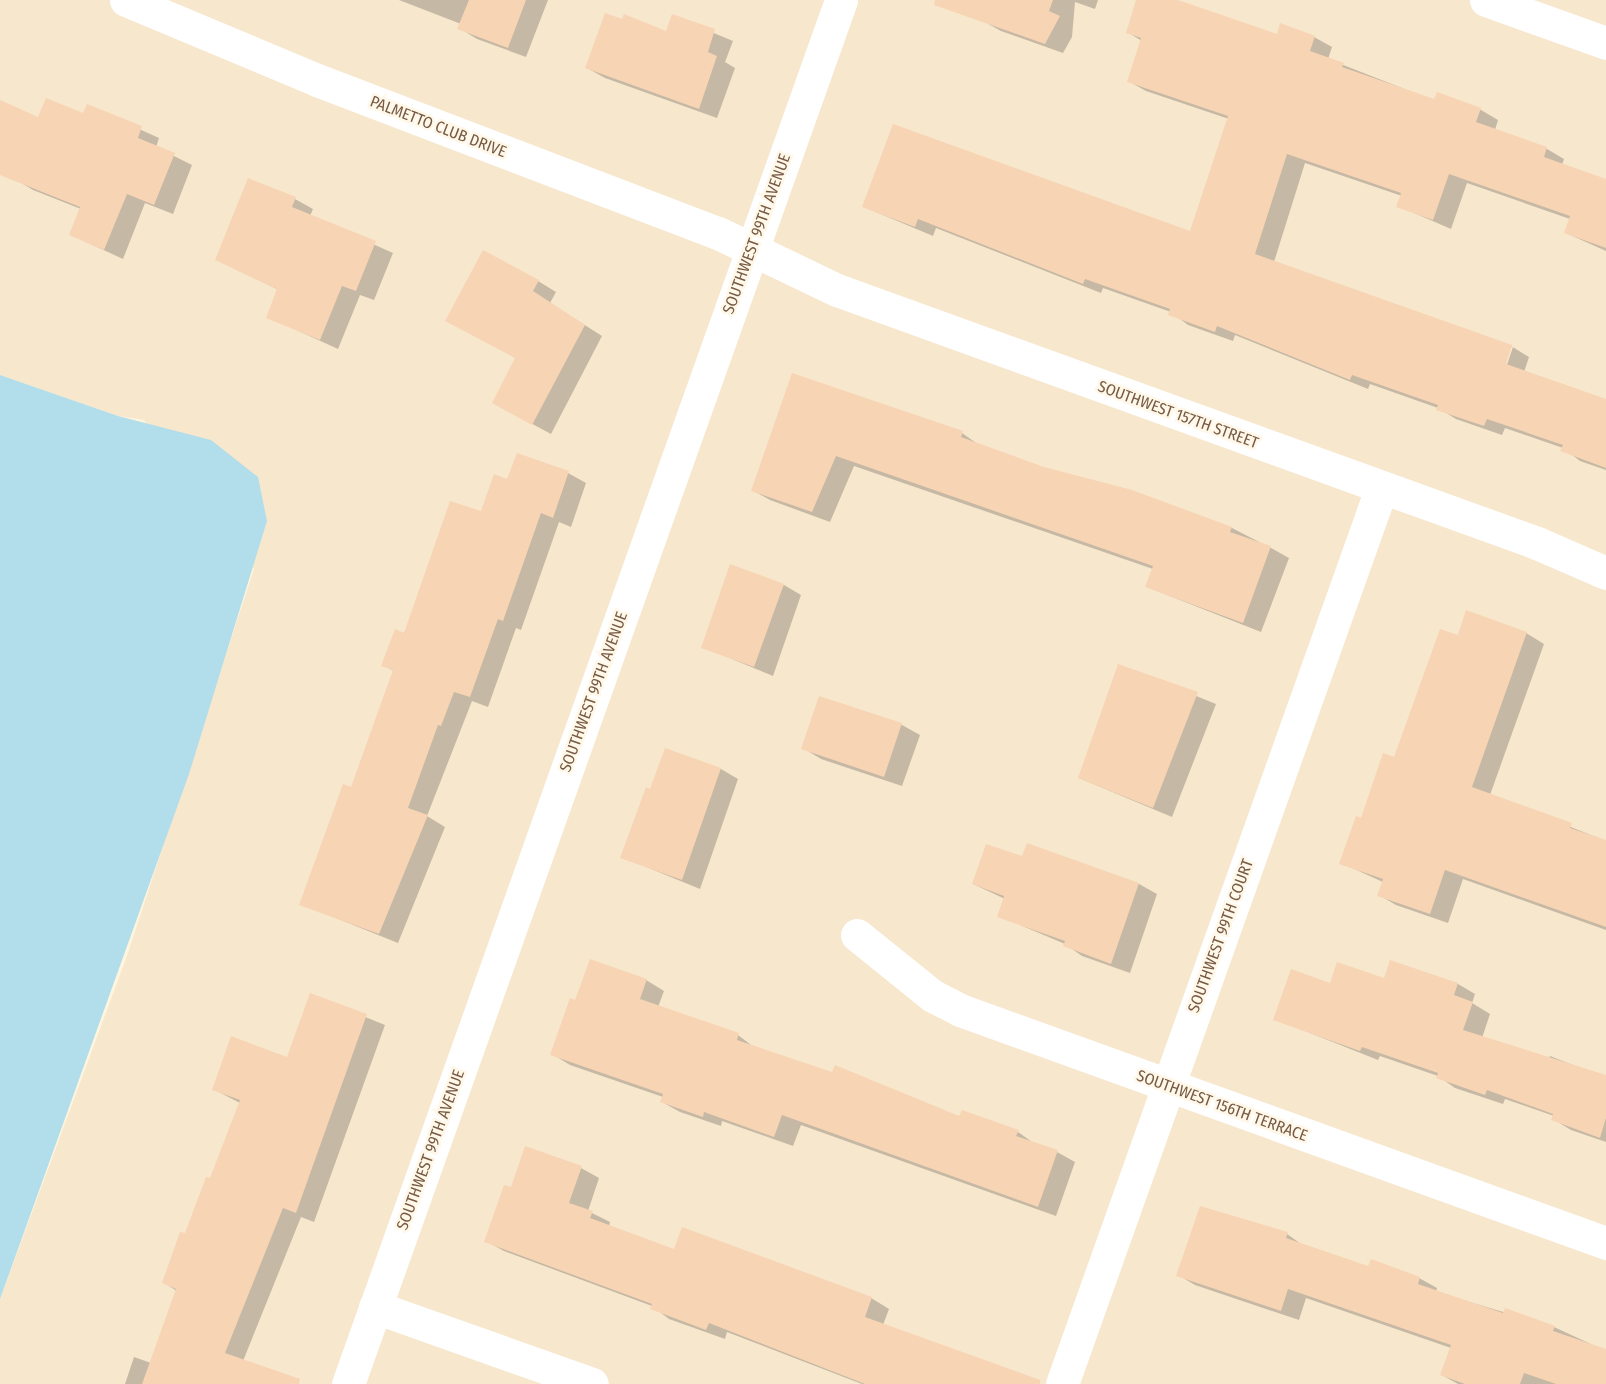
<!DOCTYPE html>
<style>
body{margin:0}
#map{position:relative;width:1606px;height:1384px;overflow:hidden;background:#fef5df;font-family:"Fira Sans Condensed",sans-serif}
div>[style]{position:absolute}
.residential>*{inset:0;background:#f7e7cd}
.water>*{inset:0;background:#b2ddea}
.shadow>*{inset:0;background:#0003}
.building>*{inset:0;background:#f7d4b4}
.minor>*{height:33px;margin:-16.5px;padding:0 16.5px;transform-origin:16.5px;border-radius:16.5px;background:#fff}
span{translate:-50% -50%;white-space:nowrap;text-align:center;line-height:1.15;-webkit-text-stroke:5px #fff8e8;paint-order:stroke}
.street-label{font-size:16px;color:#775a45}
</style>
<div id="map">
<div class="residential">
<div style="clip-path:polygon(0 0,1606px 0,1606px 1384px,0 1384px,0 1299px,127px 956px,254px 569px,144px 420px,118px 416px,0 375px)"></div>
</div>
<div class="water">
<div style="clip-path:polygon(0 375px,118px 416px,211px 440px,258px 477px,267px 521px,189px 774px,0 1299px)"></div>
</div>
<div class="shadow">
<div style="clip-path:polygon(399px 0,548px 0,526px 57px,477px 39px,459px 28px,461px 24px)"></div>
<div style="clip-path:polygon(990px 0,1098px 0,1095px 9px,1075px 2px,1072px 37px,1063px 53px,1001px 31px,983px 21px)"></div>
<div style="clip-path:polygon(evenodd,1138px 0,1174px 0,1278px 36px,1314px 37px,1332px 47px,1328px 59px,1435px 101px,1438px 94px,1481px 110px,1498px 120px,1495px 130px,1547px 149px,1564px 159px,1562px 165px,1606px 181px,1606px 251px,1566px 233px,1570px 219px,1467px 183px,1451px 229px,1398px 206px,1402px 196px,1305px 163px,1274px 262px,1511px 346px,1529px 357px,1524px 372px,1606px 401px,1606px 470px,1580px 461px,1563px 448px,1505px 428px,1502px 435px,1456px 419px,1438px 408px,1370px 384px,1368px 389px,1235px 335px,1233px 341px,1188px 325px,1171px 312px,1103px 288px,1101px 293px,936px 228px,933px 236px,864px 207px,1191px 233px,1229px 119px,1146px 91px,1128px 81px,1142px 41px,1127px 32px,1138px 0,1509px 347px,1513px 347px,1505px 371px,1502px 370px,1509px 347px)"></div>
<div style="clip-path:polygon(673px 16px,733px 41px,725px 62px,735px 68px,717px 118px,605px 78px,587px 68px,667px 33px)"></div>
<div style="clip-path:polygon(0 102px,39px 119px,84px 115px,88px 106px,159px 138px,156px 147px,192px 165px,173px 214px,145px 203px,123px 259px,71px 235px,81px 209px,33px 190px,15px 179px,0 163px)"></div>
<div style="clip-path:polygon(295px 199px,313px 209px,310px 216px,393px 253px,374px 300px,360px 295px,338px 349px,268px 317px,279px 290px,235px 269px)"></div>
<div style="clip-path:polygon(538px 281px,556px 292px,550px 303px,602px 336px,551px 434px,512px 413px,517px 358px,465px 330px)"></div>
<div style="clip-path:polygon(793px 375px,962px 433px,979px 445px,1043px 468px,1131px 491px,1232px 528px,1271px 548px,1289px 558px,1261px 632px,1147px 587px,1153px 569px,854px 466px,830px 522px,770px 500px,752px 490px)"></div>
<div style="clip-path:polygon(568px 473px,586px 483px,571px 527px,559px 522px,521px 630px,516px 628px,488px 707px,472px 701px,427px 816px,445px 827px,398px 943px,301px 904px,352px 789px,394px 671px,383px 665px,482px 513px,508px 481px)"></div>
<div style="clip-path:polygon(784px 585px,801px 595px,773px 676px,703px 647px)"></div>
<div style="clip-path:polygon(1526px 633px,1544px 644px,1490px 795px,1606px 841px,1606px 930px,1463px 879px,1448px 923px,1396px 905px,1379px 895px,1383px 882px,1341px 863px,1459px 637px)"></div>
<div style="clip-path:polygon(1119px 665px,1216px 704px,1172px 817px,1079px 778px)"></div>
<div style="clip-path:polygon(820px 698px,902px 725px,920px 735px,902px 786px,821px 759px,803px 748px)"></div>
<div style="clip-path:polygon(721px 769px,738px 779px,700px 889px,622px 857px,651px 791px)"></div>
<div style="clip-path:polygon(1028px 845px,1139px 884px,1157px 894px,1130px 973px,1082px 956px,1065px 944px,999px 916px,1005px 899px,973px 884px,1023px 858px)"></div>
<div style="clip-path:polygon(1391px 962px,1458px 984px,1475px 994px,1472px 1003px,1490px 1014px,1482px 1038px,1548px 1061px,1550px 1056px,1606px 1078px,1606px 1142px,1571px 1130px,1553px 1119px,1554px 1116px,1505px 1099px,1503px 1104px,1455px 1088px,1438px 1076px,1380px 1056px,1378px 1060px,1275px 1019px,1331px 985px,1385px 980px)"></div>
<div style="clip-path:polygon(646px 980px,664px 991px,658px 1007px,738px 1035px,755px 1048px,960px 1118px,1018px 1132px,1035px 1144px,1057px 1152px,1075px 1162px,1056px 1216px,801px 1125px,793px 1146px,722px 1121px,721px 1126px,680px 1112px,662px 1102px,663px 1097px,570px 1065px,552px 1054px,576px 1002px)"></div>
<div style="clip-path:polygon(311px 995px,385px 1025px,314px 1222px,301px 1217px,243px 1361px,258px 1384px,125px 1384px,134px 1357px,151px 1363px,177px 1291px,164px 1283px,211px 1180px,240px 1103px,213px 1089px,288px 1059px)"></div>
<div style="clip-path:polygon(581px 1168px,599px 1178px,588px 1211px,610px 1222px,609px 1226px,675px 1251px,871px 1298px,889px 1309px,883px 1325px,1002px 1384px,862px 1384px,727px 1332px,725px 1339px,669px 1319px,652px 1306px,504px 1251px,486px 1241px,512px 1188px)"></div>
<div style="clip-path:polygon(1287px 1234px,1304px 1246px,1369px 1268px,1419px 1278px,1437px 1288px,1436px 1292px,1554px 1327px,1606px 1351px,1606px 1384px,1458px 1384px,1442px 1375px,1451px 1348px,1306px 1298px,1299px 1320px,1195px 1285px,1178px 1275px)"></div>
</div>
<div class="building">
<div style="clip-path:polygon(469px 0,526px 0,508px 48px,457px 29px)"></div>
<div style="clip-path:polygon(935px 0,1053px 0,1049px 11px,1060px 16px,1045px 44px,934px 5px)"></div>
<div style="clip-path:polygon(1136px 0,1178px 0,1277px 34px,1280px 23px,1315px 36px,1310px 51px,1344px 63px,1342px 67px,1434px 99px,1437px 92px,1481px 108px,1476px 122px,1547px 147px,1544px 157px,1606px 179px,1606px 248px,1564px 233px,1570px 216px,1449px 174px,1433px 220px,1396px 207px,1401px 193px,1287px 154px,1255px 254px,1512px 345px,1506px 364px,1606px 399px,1606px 468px,1560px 451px,1563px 445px,1487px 419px,1484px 426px,1436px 410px,1438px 405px,1352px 375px,1350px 380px,1217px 326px,1215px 332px,1168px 315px,1170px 309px,1085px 279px,1083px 284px,918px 219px,915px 227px,862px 207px,893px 124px,1190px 231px,1228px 116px,1127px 82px,1141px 38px,1126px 33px)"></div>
<div style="clip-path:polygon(605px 13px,622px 19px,624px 14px,666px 31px,672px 14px,715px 29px,708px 52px,717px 56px,699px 109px,585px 68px)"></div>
<div style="clip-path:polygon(46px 98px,83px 113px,87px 104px,142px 126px,138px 138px,175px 153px,154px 205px,127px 194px,104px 250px,69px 235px,80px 207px,0 175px,0 100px,38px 117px)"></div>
<div style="clip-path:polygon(248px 178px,296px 197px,292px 207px,376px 241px,356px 291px,342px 286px,320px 340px,266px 318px,277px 289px,215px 260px)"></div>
<div style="clip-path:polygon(483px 250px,539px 280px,533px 291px,585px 325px,532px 425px,492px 403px,515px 358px,445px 321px)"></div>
<div style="clip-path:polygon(792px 373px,963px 431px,961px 437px,1044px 467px,1132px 490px,1232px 527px,1230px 532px,1271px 546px,1243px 623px,1145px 587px,1153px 566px,836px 456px,812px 512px,751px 491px)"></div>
<div style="clip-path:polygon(517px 453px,569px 471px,553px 518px,541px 513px,503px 621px,498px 619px,470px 697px,454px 692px,441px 726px,438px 725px,408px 808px,428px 815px,379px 934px,299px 905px,343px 784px,351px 787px,393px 670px,381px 666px,395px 629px,404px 633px,450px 501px,481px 511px,494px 474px,507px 479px)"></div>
<div style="clip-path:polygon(730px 564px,784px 584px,754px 667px,701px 648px)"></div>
<div style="clip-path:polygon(1466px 610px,1527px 632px,1472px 787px,1572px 823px,1570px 828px,1606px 840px,1606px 927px,1445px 870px,1430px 914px,1377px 896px,1383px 879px,1339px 864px,1356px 816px,1361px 818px,1383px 753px,1394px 757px,1440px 629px,1458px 635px)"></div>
<div style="clip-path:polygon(1118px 664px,1198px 692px,1153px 808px,1078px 778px)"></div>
<div style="clip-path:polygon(819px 696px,902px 723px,884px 777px,801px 749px)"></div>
<div style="clip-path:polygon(665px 748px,721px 768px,682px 880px,620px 858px,646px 787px,650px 789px)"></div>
<div style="clip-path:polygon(1027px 843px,1139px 883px,1111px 964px,1063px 946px,1065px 941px,997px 917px,1004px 896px,972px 884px,986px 844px,1022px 856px)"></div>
<div style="clip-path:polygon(590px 959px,647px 979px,640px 999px,739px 1033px,737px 1040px,832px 1072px,835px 1065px,959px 1116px,962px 1110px,1019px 1130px,1016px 1136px,1058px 1150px,1038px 1207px,782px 1115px,774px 1137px,704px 1112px,703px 1117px,660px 1102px,663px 1094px,550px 1055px,570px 998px,575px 1000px)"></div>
<div style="clip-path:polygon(1390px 960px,1458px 983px,1454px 995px,1473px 1002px,1463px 1030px,1606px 1075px,1606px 1118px,1600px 1138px,1551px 1120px,1553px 1114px,1487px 1090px,1485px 1095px,1436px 1078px,1438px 1073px,1362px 1047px,1360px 1051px,1273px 1020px,1291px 969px,1330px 983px,1337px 962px,1384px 978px)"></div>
<div style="clip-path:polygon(310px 993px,367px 1014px,296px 1213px,283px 1208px,225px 1353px,300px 1379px,299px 1384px,142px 1384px,176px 1289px,162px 1283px,180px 1232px,185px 1233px,206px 1177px,210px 1178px,240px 1100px,212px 1090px,231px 1036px,287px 1057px)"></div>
<div style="clip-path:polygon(525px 1146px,582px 1166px,569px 1203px,593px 1211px,590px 1218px,674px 1249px,682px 1227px,872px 1297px,865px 1317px,1040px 1380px,1040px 1384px,865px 1384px,709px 1323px,706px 1330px,650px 1309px,652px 1304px,484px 1242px,504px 1185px,511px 1187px)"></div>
<div style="clip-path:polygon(1200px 1206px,1288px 1232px,1286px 1238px,1368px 1266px,1371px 1259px,1420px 1277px,1418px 1284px,1503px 1313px,1505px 1308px,1555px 1326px,1553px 1331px,1606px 1349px,1606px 1384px,1556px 1384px,1524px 1373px,1520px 1384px,1465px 1384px,1440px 1375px,1451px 1345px,1288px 1289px,1281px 1311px,1176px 1276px)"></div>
</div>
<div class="minor">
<div style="left:126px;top:0;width:207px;rotate:22.7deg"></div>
<div style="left:317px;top:80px;width:429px;rotate:20.9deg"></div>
<div style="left:718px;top:233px;width:132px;rotate:25.6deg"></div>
<div style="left:837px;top:290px;width:744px;rotate:19.87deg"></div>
<div style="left:1537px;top:543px;width:75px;rotate:23.5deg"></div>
<div style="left:1486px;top:0;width:127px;rotate:19.7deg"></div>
<div style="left:857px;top:935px;width:97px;rotate:38.8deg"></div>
<div style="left:933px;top:996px;width:30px;rotate:27deg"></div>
<div style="left:960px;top:1010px;width:687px;rotate:19.83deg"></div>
<div style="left:375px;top:1307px;width:230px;rotate:19.5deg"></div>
<div style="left:348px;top:1384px;width:1469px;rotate:-70.39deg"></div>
<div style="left:1062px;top:1384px;width:950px;rotate:-70.38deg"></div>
</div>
<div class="street-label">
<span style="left:438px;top:127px;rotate:21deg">PALMETTO CLUB DRIVE</span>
<span style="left:757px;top:234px;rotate:-70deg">SOUTHWEST 99TH AVENUE</span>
<span style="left:1178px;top:415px;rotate:20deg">SOUTHWEST 157TH STREET</span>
<span style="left:594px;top:692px;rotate:-70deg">SOUTHWEST 99TH AVENUE</span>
<span style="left:1221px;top:936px;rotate:-70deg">SOUTHWEST 99TH COURT</span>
<span style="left:1222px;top:1106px;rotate:20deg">SOUTHWEST 156TH TERRACE</span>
<span style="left:431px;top:1150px;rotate:-70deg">SOUTHWEST 99TH AVENUE</span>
</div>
</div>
